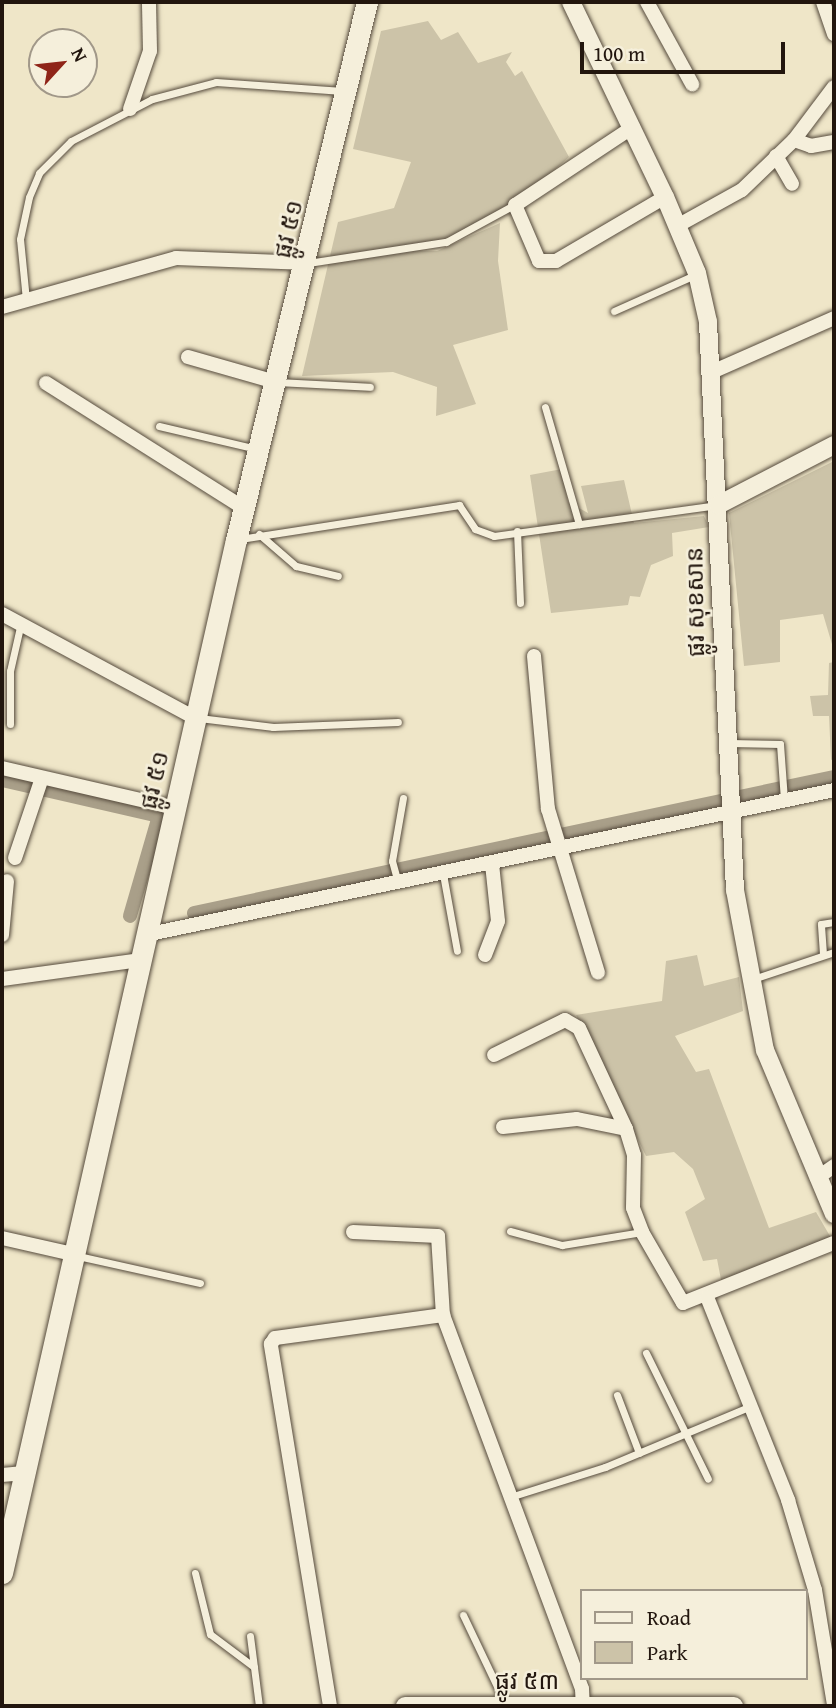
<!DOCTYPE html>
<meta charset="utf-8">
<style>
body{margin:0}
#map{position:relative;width:836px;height:1708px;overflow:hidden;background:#efe6c8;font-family:"Gentium Book Plus","Noto Sans Khmer",serif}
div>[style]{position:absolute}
.green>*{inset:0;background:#ccc3a8}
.canal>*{height:14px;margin:-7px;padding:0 7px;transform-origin:7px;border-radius:7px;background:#a99f89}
.roads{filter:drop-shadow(0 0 2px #554a3c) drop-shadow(0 0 2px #554a3c)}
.service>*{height:7px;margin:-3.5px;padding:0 3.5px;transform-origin:3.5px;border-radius:3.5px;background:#f5efdb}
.minor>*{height:14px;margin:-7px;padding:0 7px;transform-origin:7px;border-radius:7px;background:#f5efdb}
.tertiary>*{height:18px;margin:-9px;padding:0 9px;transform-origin:9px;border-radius:9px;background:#f5efdb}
.secondary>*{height:21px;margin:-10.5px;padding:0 10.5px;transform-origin:10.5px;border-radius:10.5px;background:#f5efdb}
span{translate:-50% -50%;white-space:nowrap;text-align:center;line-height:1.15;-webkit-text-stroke:5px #f5efdb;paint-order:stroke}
.street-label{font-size:24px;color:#22160e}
.frame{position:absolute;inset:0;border:4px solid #22160e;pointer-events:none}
.legend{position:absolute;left:580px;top:1589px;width:228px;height:91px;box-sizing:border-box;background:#f5efdb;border:2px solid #a19889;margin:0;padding:9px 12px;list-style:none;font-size:21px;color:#22160e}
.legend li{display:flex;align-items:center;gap:14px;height:35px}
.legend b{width:35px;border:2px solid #a19889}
.north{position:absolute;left:28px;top:28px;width:70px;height:70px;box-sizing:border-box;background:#f5efdb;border:2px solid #a19889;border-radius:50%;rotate:63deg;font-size:19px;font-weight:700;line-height:28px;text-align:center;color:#22160e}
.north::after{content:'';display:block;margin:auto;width:24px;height:32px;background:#8f2418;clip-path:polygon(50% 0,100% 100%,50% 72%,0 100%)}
.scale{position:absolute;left:580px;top:42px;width:205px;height:32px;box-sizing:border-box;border:4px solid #22160e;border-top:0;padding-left:9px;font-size:21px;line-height:24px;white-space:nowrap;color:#22160e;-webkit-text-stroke:5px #f5efdb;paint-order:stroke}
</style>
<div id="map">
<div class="green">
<div style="clip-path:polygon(428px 21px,441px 40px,458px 32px,478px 63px,512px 52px,506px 62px,515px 76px,522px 71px,569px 157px,515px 205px,446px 242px,383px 250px,437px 251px,500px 223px,498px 261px,508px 330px,453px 345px,476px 404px,436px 416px,437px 387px,393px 372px,302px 376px,338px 222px,394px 208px,411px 162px,353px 149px,381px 31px)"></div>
<div style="clip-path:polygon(834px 461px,834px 651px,823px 614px,780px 620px,780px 662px,744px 666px,729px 513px)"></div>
<div style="clip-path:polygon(562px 469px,568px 502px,588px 513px,581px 486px,624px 480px,634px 523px,704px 516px,709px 527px,672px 533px,673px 556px,651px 565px,640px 597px,630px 596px,628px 605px,551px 613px,530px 475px)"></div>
<div style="clip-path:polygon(834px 662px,834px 759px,831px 760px,829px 716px,813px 716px,810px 696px,828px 695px,829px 663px)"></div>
<div style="clip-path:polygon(697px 955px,704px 986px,739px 977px,743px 1011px,675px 1036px,696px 1072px,709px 1069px,769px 1228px,816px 1212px,834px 1243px,722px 1285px,717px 1259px,703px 1261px,685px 1212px,705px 1199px,693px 1169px,674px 1152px,646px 1156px,576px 1015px,662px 1001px,666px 961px)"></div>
</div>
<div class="canal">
<div style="left:2px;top:780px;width:161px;rotate:12.9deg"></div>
<div style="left:159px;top:816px;width:104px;rotate:106.2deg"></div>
<div style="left:194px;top:913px;width:654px;rotate:-12deg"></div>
</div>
<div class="roads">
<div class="service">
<div style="left:308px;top:263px;width:140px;rotate:-8.7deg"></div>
<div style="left:446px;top:242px;width:77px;rotate:-28.6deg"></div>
<div style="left:26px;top:300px;width:61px;rotate:-95.6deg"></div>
<div style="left:20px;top:239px;width:43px;rotate:-77.9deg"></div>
<div style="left:29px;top:197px;width:26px;rotate:-67deg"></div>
<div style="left:39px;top:173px;width:45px;rotate:-45deg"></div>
<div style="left:71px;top:141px;width:91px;rotate:-27.4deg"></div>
<div style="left:152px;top:99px;width:66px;rotate:-14.9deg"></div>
<div style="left:216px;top:82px;width:127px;rotate:4.1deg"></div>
<div style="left:614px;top:311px;width:91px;rotate:-24deg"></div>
<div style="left:276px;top:382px;width:94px;rotate:3deg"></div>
<div style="left:545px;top:407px;width:122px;rotate:73.8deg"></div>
<div style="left:159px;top:426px;width:101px;rotate:13.2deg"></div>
<div style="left:517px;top:531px;width:72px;rotate:87.6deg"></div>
<div style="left:259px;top:534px;width:49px;rotate:40.9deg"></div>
<div style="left:296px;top:566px;width:43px;rotate:13.4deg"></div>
<div style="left:240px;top:539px;width:222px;rotate:-8.8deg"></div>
<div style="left:459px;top:505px;width:29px;rotate:56deg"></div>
<div style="left:475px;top:529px;width:20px;rotate:20deg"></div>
<div style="left:494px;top:536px;width:224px;rotate:-7.9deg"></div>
<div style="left:199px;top:718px;width:75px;rotate:6.9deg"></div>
<div style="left:273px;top:727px;width:125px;rotate:-2.3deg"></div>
<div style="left:10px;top:724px;width:53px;rotate:-90deg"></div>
<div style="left:10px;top:671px;width:45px;rotate:-77.2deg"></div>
<div style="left:730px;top:743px;width:50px;rotate:1.1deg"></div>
<div style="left:780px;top:744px;width:56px;rotate:85.9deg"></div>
<div style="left:443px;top:874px;width:78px;rotate:79.7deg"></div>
<div style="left:398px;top:883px;width:23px;rotate:-105deg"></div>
<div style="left:392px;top:861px;width:64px;rotate:-80.1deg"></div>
<div style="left:823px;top:954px;width:30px;rotate:-94deg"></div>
<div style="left:821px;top:924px;width:13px;rotate:-9deg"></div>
<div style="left:753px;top:979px;width:85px;rotate:-18.4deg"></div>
<div style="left:510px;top:1231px;width:54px;rotate:15.1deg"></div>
<div style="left:562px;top:1245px;width:81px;rotate:-9.2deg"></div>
<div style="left:78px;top:1256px;width:125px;rotate:12.5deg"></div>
<div style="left:646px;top:1353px;width:140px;rotate:63.8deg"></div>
<div style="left:617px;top:1395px;width:62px;rotate:69.2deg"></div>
<div style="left:510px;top:1497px;width:100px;rotate:-17.5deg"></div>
<div style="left:605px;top:1467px;width:153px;rotate:-22.7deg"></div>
<div style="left:195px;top:1573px;width:63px;rotate:76.2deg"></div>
<div style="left:210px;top:1634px;width:55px;rotate:36.9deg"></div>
<div style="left:463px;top:1615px;width:100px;rotate:64.5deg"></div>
<div style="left:250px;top:1636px;width:71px;rotate:82.7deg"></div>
</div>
<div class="minor">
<div style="left:647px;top:2px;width:94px;rotate:61.2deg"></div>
<div style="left:823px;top:2px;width:34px;rotate:71deg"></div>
<div style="left:130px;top:109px;width:61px;rotate:-71deg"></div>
<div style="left:150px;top:51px;width:49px;rotate:-91.2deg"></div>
<div style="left:633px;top:127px;width:141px;rotate:146.5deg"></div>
<div style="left:515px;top:205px;width:61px;rotate:66.8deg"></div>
<div style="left:539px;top:261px;width:17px"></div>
<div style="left:556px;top:261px;width:126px;rotate:-30.4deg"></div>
<div style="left:794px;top:140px;width:18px;rotate:19deg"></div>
<div style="left:811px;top:146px;width:23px;rotate:-10deg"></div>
<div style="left:776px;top:156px;width:32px;rotate:60deg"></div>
<div style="left:677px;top:226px;width:74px;rotate:-29deg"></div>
<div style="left:742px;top:190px;width:72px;rotate:-43.9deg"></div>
<div style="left:794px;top:140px;width:66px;rotate:-53deg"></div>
<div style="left:2px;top:307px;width:181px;rotate:-15.7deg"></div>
<div style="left:176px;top:258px;width:132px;rotate:2.2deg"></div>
<div style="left:188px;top:357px;width:91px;rotate:15.9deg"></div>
<div style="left:714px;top:371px;width:131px;rotate:-23.8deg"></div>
<div style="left:46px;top:383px;width:234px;rotate:32.3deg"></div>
<div style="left:2px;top:614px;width:219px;rotate:28.3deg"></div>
<div style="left:534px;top:656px;width:154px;rotate:84.8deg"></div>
<div style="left:548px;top:809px;width:171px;rotate:73deg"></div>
<div style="left:2px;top:768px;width:178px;rotate:13deg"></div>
<div style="left:15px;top:858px;width:84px;rotate:-71.4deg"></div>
<div style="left:2px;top:935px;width:54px;rotate:-84.7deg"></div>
<div style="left:145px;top:935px;width:704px;rotate:-11.88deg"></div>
<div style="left:485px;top:955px;width:36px;rotate:-69deg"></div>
<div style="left:498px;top:921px;width:57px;rotate:-96deg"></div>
<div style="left:2px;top:979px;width:139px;rotate:-7.8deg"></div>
<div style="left:494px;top:1055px;width:79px;rotate:-26.2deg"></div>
<div style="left:565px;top:1020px;width:16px;rotate:30deg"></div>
<div style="left:579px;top:1028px;width:111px;rotate:65deg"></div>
<div style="left:626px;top:1129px;width:27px;rotate:73deg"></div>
<div style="left:634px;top:1155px;width:53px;rotate:91.1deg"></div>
<div style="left:633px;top:1208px;width:26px;rotate:69deg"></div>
<div style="left:642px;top:1232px;width:82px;rotate:60deg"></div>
<div style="left:683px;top:1303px;width:162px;rotate:-21.7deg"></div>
<div style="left:503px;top:1127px;width:74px;rotate:-6.2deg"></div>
<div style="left:577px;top:1119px;width:50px;rotate:11.5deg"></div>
<div style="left:817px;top:1178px;width:21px;rotate:-35deg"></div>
<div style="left:353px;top:1232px;width:85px;rotate:2.7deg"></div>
<div style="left:438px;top:1236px;width:79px;rotate:86.4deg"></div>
<div style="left:443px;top:1315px;width:399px;rotate:69.6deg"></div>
<div style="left:582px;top:1689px;width:17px;rotate:87deg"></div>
<div style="left:2px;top:1238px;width:73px;rotate:12.7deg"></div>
<div style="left:707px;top:1297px;width:219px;rotate:68.2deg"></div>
<div style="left:788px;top:1500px;width:94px;rotate:73.3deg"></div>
<div style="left:815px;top:1590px;width:117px;rotate:80.6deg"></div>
<div style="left:2px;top:1475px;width:22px;rotate:-5deg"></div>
<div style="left:330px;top:1706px;width:367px;rotate:-99.3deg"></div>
<div style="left:271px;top:1344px;width:7px;rotate:-56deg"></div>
<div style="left:275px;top:1338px;width:170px;rotate:-7.8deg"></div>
</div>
<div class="tertiary">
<div style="left:571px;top:2px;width:216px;rotate:64.3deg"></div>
<div style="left:665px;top:197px;width:82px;rotate:67.2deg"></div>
<div style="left:697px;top:273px;width:50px;rotate:77.3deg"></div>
<div style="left:708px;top:322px;width:569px;rotate:87.28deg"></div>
<div style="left:735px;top:890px;width:163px;rotate:79.4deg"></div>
<div style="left:765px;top:1050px;width:178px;rotate:67.2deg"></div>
<div style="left:718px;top:505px;width:131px;rotate:-27.3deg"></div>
<div style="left:405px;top:1706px;width:329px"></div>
</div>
<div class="secondary">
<div style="left:2px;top:1573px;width:1059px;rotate:-77.24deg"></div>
<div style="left:236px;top:540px;width:554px;rotate:-76.32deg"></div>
</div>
</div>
<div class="street-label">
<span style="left:288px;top:229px;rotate:-77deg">ផ្លូវ ៥១</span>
<span style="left:695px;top:602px;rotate:-91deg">ផ្លូវ សុខសាន</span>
<span style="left:154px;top:780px;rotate:-77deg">ផ្លូវ ៥១</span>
<span style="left:527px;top:1681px">ផ្លូវ ៥៣</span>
</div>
<div class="frame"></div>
<ul class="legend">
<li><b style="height:9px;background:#f5efdb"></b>Road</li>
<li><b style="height:19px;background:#ccc3a8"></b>Park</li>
</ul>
<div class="north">N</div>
<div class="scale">100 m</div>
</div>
